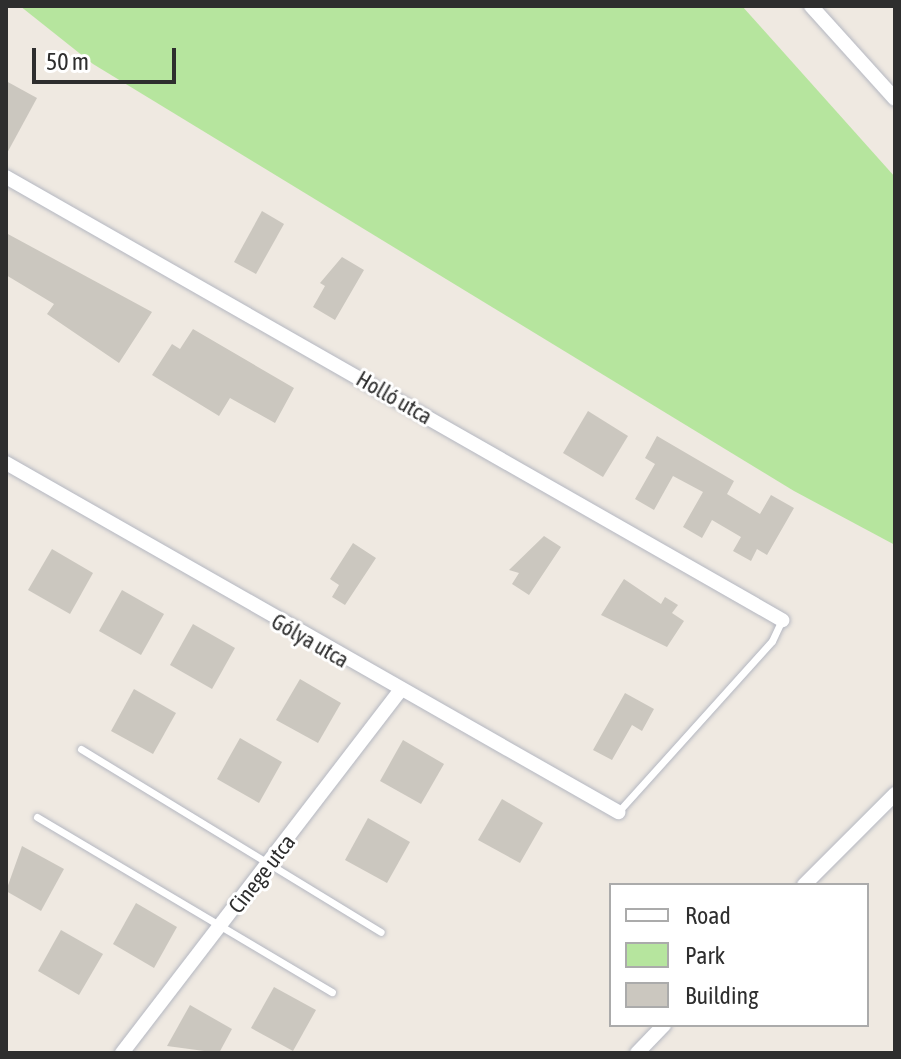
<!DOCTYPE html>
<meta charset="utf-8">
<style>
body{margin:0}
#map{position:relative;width:901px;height:1059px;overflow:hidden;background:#efe9e1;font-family:"Asap Condensed",sans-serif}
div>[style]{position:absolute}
.green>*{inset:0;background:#b6e59e}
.building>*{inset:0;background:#cbc7bf}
.roads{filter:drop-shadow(0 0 2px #b4b7c1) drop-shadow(0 0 2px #b4b7c1)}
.service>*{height:7px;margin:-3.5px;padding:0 3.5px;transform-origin:3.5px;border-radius:3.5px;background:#fff}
.minor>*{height:14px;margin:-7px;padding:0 7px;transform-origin:7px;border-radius:7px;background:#fff}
span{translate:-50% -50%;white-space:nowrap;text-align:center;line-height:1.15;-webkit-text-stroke:6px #fff;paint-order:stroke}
.street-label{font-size:22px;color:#2e2e2e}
.frame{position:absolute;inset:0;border:8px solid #2e2e2e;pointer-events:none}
.legend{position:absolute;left:609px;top:883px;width:260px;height:144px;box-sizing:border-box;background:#fff;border:2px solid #ababab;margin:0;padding:10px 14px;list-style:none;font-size:24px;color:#2e2e2e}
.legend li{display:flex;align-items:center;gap:16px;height:40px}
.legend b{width:40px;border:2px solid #ababab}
.scale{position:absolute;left:32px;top:48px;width:144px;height:36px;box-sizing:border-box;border:4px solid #2e2e2e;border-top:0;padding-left:10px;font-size:24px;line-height:28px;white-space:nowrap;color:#2e2e2e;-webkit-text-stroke:6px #fff;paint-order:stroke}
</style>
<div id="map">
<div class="green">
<div style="clip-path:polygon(20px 6px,742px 6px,895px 177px,895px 545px,794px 491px,93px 64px)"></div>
</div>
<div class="building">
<div style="clip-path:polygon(6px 81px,37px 98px,6px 155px)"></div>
<div style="clip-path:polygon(262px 211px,284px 224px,256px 274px,234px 262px)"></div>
<div style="clip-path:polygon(6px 233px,152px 312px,119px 363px,47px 314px,54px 304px,6px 275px)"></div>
<div style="clip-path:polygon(342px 257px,364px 270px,335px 320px,313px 307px,325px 286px,320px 283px)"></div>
<div style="clip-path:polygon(193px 329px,294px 388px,275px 423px,230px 398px,219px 416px,152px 375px,172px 344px,180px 349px)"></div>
<div style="clip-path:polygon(588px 411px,628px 436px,603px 477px,563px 453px)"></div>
<div style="clip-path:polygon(657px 436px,734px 481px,727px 494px,760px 514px,771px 495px,794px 508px,767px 555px,757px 549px,751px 561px,733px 551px,741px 537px,712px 520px,702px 538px,683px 527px,703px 492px,673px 476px,654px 510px,635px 499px,655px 464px,645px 458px)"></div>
<div style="clip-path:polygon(544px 536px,561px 547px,529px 595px,512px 584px,519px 573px,509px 570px)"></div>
<div style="clip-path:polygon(353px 543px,376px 558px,345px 605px,332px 597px,339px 585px,330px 579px)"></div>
<div style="clip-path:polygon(52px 549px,93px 573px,70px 614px,28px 590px)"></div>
<div style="clip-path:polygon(624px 579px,661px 604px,665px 597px,678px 605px,672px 613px,684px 621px,667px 647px,601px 615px)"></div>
<div style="clip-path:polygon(122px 590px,164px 614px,141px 655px,99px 631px)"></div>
<div style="clip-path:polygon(193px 624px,235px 648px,212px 689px,170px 665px)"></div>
<div style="clip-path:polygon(300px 679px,341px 703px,318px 743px,276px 720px)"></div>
<div style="clip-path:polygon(134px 689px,176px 713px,153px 754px,111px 731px)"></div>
<div style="clip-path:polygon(625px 693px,654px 709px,642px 731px,632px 725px,612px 760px,593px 750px)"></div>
<div style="clip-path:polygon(240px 738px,282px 762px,259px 803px,217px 779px)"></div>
<div style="clip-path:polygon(403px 740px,444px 764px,421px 804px,380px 781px)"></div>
<div style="clip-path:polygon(502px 799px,543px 823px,520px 863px,478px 840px)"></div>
<div style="clip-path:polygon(368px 818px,410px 842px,387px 883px,345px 860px)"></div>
<div style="clip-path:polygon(22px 846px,64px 869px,41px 911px,6px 891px)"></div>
<div style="clip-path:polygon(136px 903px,177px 927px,154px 968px,113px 944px)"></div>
<div style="clip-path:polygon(61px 930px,103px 954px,79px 995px,38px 971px)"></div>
<div style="clip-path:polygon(274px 987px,316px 1010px,293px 1051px,251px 1028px)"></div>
<div style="clip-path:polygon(190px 1005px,232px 1029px,219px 1053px,167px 1046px)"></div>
</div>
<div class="roads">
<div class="service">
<div style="left:81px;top:749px;width:351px;rotate:31.4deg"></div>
<div style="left:618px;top:812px;width:230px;rotate:-48deg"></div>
<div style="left:772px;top:641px;width:23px;rotate:-65deg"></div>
<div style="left:37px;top:817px;width:343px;rotate:30.7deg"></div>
</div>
<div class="minor">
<div style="left:811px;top:6px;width:125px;rotate:47.9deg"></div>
<div style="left:6px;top:177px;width:894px;rotate:29.72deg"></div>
<div style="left:6px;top:463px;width:705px;rotate:29.69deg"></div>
<div style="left:804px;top:885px;width:129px;rotate:-45deg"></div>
<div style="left:122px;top:1053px;width:455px;rotate:-52.5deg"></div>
<div style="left:637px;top:1053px;width:39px;rotate:-46deg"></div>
</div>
</div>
<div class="street-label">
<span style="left:394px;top:398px;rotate:30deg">Holló utca</span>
<span style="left:310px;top:641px;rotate:30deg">Gólya utca</span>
<span style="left:262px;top:874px;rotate:-52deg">Cinege utca</span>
</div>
<div class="frame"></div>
<ul class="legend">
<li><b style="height:10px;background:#fff"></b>Road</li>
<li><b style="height:22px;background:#b6e59e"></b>Park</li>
<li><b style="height:22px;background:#cbc7bf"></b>Building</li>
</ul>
<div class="scale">50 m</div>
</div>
